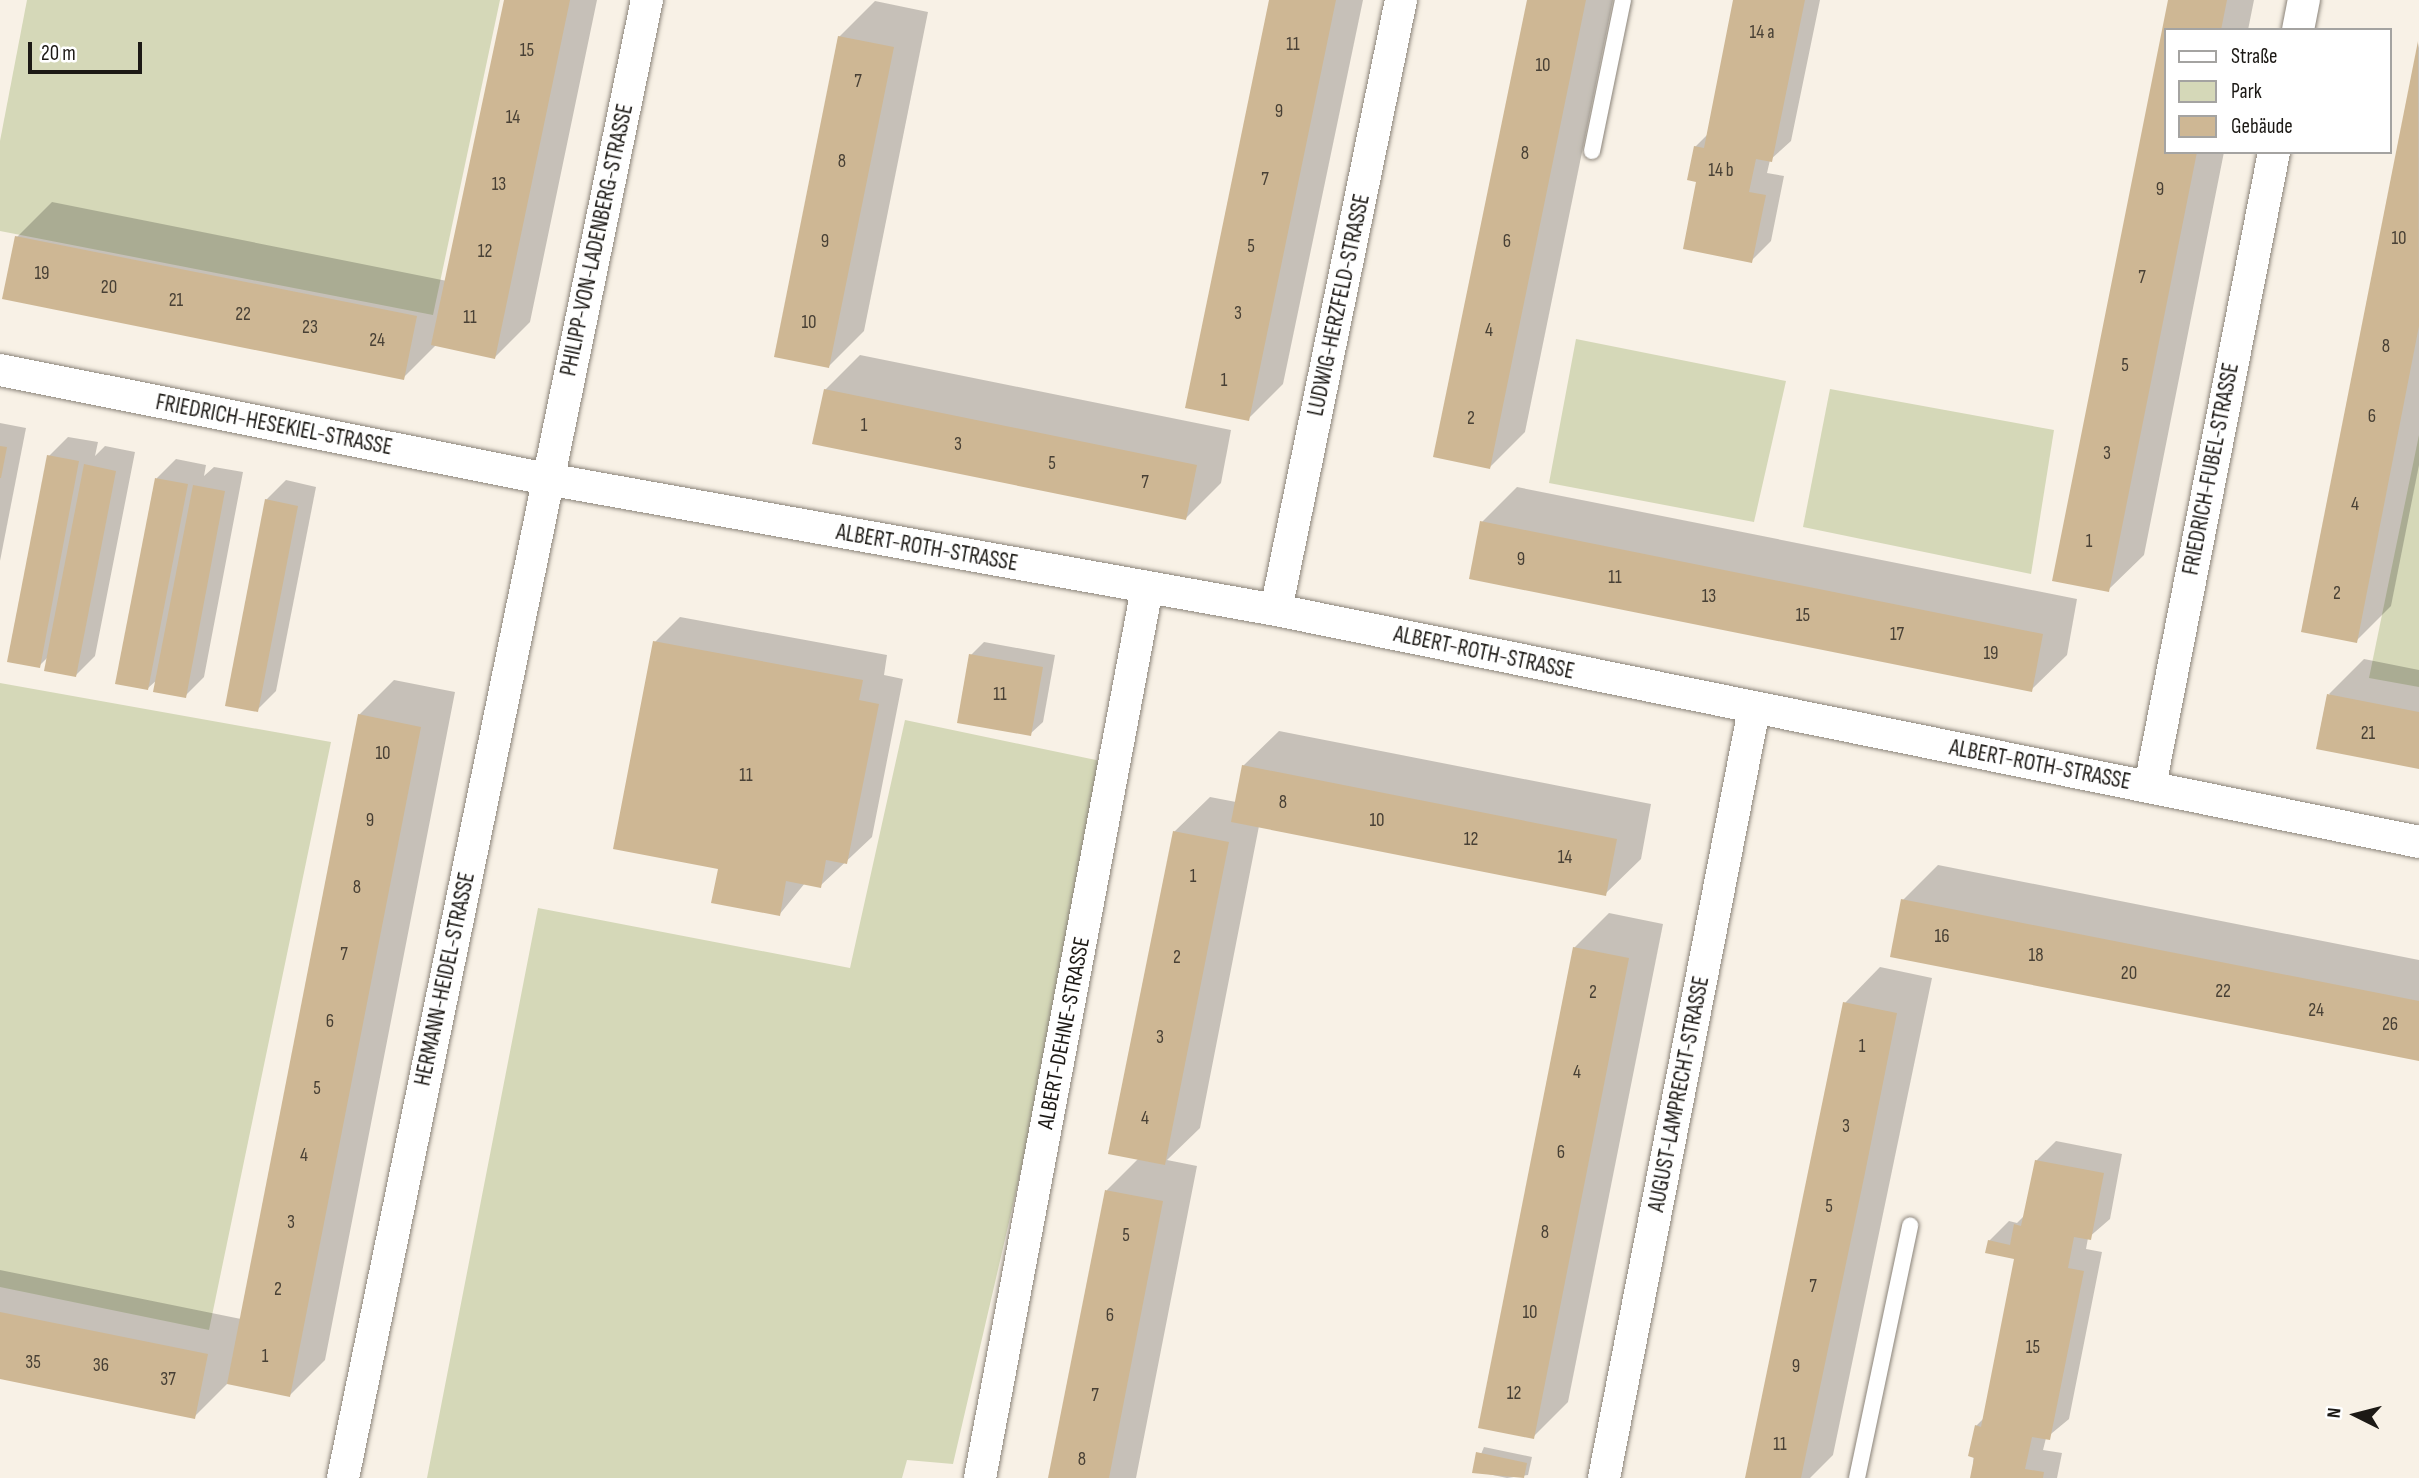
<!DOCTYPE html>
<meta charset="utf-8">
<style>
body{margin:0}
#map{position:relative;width:2419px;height:1478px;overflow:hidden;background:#f8f1e6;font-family:"Sofia Sans Condensed",sans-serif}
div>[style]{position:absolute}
.green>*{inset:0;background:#d5d8b8}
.shadow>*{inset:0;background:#0003}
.building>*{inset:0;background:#ceb794}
.roads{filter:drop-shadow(0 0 2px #8a8379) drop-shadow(0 0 2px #8a8379)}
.service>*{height:16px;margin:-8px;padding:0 8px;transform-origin:8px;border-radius:8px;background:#fff}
.minor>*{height:32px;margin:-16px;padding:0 16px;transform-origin:16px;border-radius:16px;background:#fff}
span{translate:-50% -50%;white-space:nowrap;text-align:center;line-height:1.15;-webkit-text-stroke:5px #fff;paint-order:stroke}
.number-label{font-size:19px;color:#484035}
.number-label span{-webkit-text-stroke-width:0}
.street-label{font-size:23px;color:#1c1915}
.legend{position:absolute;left:2164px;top:28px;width:228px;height:126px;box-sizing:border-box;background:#fff;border:2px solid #a4a3a1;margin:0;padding:9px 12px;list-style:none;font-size:21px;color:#1c1915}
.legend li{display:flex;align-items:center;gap:14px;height:35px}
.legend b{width:35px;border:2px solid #a4a3a1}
.north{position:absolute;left:2321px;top:1380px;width:70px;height:70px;-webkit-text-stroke:5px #fff;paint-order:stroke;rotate:276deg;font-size:19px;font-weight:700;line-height:28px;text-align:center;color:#1c1915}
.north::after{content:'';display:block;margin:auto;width:24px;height:32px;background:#1c1915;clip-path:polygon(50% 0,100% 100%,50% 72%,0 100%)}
.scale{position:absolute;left:28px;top:42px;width:114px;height:32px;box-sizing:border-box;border:4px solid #1c1915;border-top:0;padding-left:9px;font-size:21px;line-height:24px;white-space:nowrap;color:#1c1915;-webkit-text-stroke:5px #fff;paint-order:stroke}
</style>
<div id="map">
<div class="green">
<div style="clip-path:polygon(27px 0,500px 0,433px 315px,0 231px,0 141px)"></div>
<div style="clip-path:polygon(1576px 339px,1786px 381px,1754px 522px,1549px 483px)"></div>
<div style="clip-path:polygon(1830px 389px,2054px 430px,2031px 574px,1803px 527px)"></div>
<div style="clip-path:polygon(2419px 435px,2419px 687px,2369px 678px)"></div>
<div style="clip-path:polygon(0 683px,331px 742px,209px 1330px,0 1287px)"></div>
<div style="clip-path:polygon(905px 720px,1115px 764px,953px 1464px,907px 1460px,902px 1478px,427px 1478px,538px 908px,850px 968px)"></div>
</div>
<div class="shadow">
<div style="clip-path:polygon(506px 0,597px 0,530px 322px,495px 357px,436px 345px,403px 378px,17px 237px,52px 202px,447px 281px)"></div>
<div style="clip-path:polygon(1270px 0,1363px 0,1283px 384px,1248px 419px)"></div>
<div style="clip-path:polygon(1528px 0,1613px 0,1525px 432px,1490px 467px)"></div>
<div style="clip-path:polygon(1735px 0,1820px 0,1791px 141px,1770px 160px,1767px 173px,1784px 176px,1771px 241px,1751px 261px,1698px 180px,1695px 147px,1708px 134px)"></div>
<div style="clip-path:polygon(2170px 0,2254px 0,2248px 30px,2165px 30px,2165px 152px,2224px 152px,2144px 555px,2108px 590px,2054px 579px)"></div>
<div style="clip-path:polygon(875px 1px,928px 12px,864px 331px,828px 367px,839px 37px)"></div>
<div style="clip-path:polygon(2419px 43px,2419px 465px,2391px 606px,2356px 641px,2303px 631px)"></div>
<div style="clip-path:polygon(860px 355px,1231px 430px,1221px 483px,1186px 518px,825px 390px)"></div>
<div style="clip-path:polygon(0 423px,26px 428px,0 561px)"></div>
<div style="clip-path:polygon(68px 437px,98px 442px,95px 456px,105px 446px,135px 452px,95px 656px,76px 675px,48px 657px,39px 666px,49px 456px)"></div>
<div style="clip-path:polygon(176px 459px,206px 465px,204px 476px,214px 467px,243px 472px,204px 677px,185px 696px,158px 679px,148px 688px,157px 478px)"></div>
<div style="clip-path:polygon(286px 480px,316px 487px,276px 691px,257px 710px,266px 500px)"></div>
<div style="clip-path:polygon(1517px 487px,2077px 599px,2067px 655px,2031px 690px,1482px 522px)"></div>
<div style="clip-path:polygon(680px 617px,887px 655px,884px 675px,903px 679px,872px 837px,820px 886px,805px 883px,779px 915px,720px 868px,655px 642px)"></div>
<div style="clip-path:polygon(984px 642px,1055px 655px,1043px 722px,1030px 734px,971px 655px)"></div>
<div style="clip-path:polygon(2364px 659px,2419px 670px,2419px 768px,2329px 694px)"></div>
<div style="clip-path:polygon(394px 680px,455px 692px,325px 1360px,290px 1395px,228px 1383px,194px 1417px,0 1377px,0 1270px,241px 1319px,359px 715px)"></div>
<div style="clip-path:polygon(1279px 731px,1651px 804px,1641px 859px,1605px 894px,1259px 826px,1200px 1128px,1167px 1160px,1197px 1166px,1136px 1478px,1050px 1478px,1107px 1190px,1139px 1158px,1174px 832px,1210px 797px,1236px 802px,1243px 766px)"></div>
<div style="clip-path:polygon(1938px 865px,2419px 960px,2419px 1059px,1903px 900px)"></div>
<div style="clip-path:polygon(1609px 913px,1663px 924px,1568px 1402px,1533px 1437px,1574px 948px)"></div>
<div style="clip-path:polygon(1880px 967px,1932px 978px,1833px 1455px,1810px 1478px,1747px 1478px,1845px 1003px)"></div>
<div style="clip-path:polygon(2056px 1141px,2122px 1154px,2110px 1219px,2088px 1238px,2086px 1249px,2102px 1252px,2069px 1419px,2046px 1438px,2043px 1450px,2062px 1453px,2057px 1478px,1972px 1478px,1976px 1426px,1985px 1417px,2016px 1258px,1989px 1241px,2009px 1221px,2017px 1223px,2025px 1215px,2036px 1161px)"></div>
<div style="clip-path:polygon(1484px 1447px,1532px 1457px,1528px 1475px,1507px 1478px,1474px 1471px)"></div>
</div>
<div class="building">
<div style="clip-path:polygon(504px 0,570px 0,495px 359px,431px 345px)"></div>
<div style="clip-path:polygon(1269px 0,1336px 0,1249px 421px,1185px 408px)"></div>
<div style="clip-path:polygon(1527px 0,1586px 0,1490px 469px,1433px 457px)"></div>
<div style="clip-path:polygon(1733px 0,1805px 0,1772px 162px,1756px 159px,1749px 192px,1766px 195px,1752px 263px,1683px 249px,1696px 182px,1687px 180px,1694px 146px,1704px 148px)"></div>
<div style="clip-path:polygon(2168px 0,2227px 0,2221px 30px,2165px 30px,2165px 152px,2197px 152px,2109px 592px,2052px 581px)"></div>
<div style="clip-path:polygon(838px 36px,894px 47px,829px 368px,774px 357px)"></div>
<div style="clip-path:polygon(2418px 41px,2419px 326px,2357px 643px,2301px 632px)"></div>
<div style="clip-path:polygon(15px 236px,417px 316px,404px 380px,2px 299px)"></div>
<div style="clip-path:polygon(824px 389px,1197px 465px,1186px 520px,812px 444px)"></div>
<div style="clip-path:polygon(0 446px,7px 447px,1px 478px,0 478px)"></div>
<div style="clip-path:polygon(47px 455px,79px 461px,40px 668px,7px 662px)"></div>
<div style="clip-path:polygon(84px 464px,116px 471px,76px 677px,44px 671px)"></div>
<div style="clip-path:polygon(155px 478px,188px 484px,148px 690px,115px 684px)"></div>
<div style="clip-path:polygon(193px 485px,225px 491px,186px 698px,153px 692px)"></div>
<div style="clip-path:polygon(265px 499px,298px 506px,258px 712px,225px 706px)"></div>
<div style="clip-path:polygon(1480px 521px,2043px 634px,2032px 692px,1469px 579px)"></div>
<div style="clip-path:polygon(653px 641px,863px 680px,859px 700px,879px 704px,847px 864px,826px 860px,821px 888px,786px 881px,780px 916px,711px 903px,718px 869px,613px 849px)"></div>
<div style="clip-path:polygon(969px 654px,1043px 667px,1031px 736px,957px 723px)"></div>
<div style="clip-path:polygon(2327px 694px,2419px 712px,2419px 769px,2316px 749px)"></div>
<div style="clip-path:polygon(358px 714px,421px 727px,290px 1397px,227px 1384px)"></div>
<div style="clip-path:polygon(1242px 765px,1617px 839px,1606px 896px,1231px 822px)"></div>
<div style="clip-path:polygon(1173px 831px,1229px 842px,1165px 1165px,1108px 1154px)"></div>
<div style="clip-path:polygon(1901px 899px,2419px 1001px,2419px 1061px,1890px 957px)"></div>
<div style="clip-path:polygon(1573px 947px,1629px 958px,1534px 1439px,1478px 1428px)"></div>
<div style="clip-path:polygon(1843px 1002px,1897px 1013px,1865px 1173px,1801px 1478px,1745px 1478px)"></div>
<div style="clip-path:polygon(2035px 1160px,2104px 1173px,2091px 1240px,2074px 1237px,2068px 1268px,2084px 1271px,2050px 1440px,2032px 1437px,2025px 1469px,2044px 1472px,2043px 1478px,1970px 1478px,1974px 1458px,1968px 1456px,1975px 1425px,1981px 1427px,2014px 1259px,1985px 1253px,1988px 1240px,2010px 1245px,2014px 1224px,2021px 1226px)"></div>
<div style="clip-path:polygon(1105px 1190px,1163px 1201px,1109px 1478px,1048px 1478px)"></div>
<div style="clip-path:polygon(0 1312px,208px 1354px,195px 1419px,0 1379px)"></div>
<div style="clip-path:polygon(1476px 1452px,1527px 1463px,1524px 1478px,1472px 1473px)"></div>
</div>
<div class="roads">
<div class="service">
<div style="left:1592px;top:151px;width:154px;rotate:-78.4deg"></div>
<div style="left:1857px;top:1478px;width:258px;rotate:-78.1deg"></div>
</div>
<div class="minor">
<div style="left:2298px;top:30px;width:31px;rotate:-79deg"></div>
<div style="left:0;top:370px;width:558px;rotate:11.27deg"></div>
<div style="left:547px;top:479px;width:741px;rotate:10.19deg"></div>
<div style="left:1276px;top:610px;width:1166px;rotate:11.47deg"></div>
<div style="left:1276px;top:610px;width:623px;rotate:-78.42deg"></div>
<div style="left:2150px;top:786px;width:646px;rotate:-78.93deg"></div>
<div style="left:343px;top:1478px;width:1509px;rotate:-78.38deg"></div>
<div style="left:980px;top:1478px;width:906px;rotate:-79.37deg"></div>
<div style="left:1604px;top:1478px;width:783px;rotate:-78.96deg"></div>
</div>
</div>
<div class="number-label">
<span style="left:1762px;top:33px">14 a</span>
<span style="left:1293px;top:45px">11</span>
<span style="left:527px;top:51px">15</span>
<span style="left:1543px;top:66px">10</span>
<span style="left:858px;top:82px">7</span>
<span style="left:1279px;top:112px">9</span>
<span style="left:513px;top:118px">14</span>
<span style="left:1525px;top:154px">8</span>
<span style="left:842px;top:162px">8</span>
<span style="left:1721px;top:171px">14 b</span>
<span style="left:1265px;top:180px">7</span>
<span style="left:499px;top:185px">13</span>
<span style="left:2160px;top:190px">9</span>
<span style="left:2399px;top:239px">10</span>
<span style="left:825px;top:242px">9</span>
<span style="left:1507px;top:242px">6</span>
<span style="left:1251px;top:247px">5</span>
<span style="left:485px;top:252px">12</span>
<span style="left:42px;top:274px">19</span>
<span style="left:2142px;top:278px">7</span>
<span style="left:109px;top:288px">20</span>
<span style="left:176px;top:301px">21</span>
<span style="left:1238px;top:314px">3</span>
<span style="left:243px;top:315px">22</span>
<span style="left:470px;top:318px">11</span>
<span style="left:809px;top:323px">10</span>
<span style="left:310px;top:328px">23</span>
<span style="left:1489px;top:331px">4</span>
<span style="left:377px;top:341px">24</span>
<span style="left:2386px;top:347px">8</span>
<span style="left:2125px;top:366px">5</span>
<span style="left:1224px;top:381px">1</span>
<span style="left:2372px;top:417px">6</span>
<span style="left:1471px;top:419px">2</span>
<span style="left:864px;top:426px">1</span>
<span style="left:958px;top:445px">3</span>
<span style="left:2107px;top:454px">3</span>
<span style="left:1052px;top:464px">5</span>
<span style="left:1145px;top:483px">7</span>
<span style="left:2355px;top:505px">4</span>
<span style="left:2089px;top:542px">1</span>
<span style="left:1521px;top:560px">9</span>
<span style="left:1615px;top:578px">11</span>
<span style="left:2337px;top:594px">2</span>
<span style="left:1709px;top:597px">13</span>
<span style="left:1803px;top:616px">15</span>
<span style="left:1897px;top:635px">17</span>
<span style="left:1991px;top:654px">19</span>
<span style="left:1000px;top:695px">11</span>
<span style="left:2368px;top:734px">21</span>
<span style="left:383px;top:754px">10</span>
<span style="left:746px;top:776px">11</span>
<span style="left:1283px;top:803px">8</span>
<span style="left:370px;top:821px">9</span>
<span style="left:1377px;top:821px">10</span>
<span style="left:1471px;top:840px">12</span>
<span style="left:1565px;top:858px">14</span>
<span style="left:1193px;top:877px">1</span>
<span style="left:357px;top:888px">8</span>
<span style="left:1942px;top:937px">16</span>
<span style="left:344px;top:955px">7</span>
<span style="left:2036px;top:956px">18</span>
<span style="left:1177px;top:958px">2</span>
<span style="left:2129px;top:974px">20</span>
<span style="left:2223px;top:992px">22</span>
<span style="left:1593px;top:993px">2</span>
<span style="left:2316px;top:1011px">24</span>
<span style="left:330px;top:1022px">6</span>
<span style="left:2390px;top:1025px">26</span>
<span style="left:1160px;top:1038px">3</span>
<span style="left:1862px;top:1047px">1</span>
<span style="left:1577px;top:1073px">4</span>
<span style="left:317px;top:1089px">5</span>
<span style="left:1145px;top:1119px">4</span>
<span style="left:1846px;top:1127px">3</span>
<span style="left:1561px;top:1153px">6</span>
<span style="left:304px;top:1156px">4</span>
<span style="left:1829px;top:1207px">5</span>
<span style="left:291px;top:1223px">3</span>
<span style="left:1545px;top:1233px">8</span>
<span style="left:1126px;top:1236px">5</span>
<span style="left:1813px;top:1287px">7</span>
<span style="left:278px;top:1290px">2</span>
<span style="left:1530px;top:1313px">10</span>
<span style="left:1110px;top:1316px">6</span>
<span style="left:2033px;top:1348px">15</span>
<span style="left:265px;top:1357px">1</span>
<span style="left:33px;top:1363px">35</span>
<span style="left:101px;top:1366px">36</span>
<span style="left:1796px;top:1367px">9</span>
<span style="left:168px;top:1380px">37</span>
<span style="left:1514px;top:1394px">12</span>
<span style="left:1095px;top:1396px">7</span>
<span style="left:1780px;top:1445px">11</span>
<span style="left:1082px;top:1460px">8</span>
</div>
<div class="street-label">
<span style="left:597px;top:240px;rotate:-78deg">PHILIPP-VON-LADENBERG-STRASSE</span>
<span style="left:1339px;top:305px;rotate:-78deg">LUDWIG-HERZFELD-STRASSE</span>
<span style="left:274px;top:425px;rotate:11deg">FRIEDRICH-HESEKIEL-STRASSE</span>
<span style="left:2211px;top:469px;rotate:-79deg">FRIEDRICH-FUBEL-STRASSE</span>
<span style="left:927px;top:548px;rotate:10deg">ALBERT-ROTH-STRASSE</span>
<span style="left:1484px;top:653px;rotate:12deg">ALBERT-ROTH-STRASSE</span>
<span style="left:2040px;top:765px;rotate:11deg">ALBERT-ROTH-STRASSE</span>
<span style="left:445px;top:979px;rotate:-78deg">HERMANN-HEIDEL-STRASSE</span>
<span style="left:1064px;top:1033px;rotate:-79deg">ALBERT-DEHNE-STRASSE</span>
<span style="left:1679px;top:1094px;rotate:-79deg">AUGUST-LAMPRECHT-STRASSE</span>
</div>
<ul class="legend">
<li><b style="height:9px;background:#fff"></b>Straße</li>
<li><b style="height:19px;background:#d5d8b8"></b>Park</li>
<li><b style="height:19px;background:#ceb794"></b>Gebäude</li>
</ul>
<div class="north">N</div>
<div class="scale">20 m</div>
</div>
